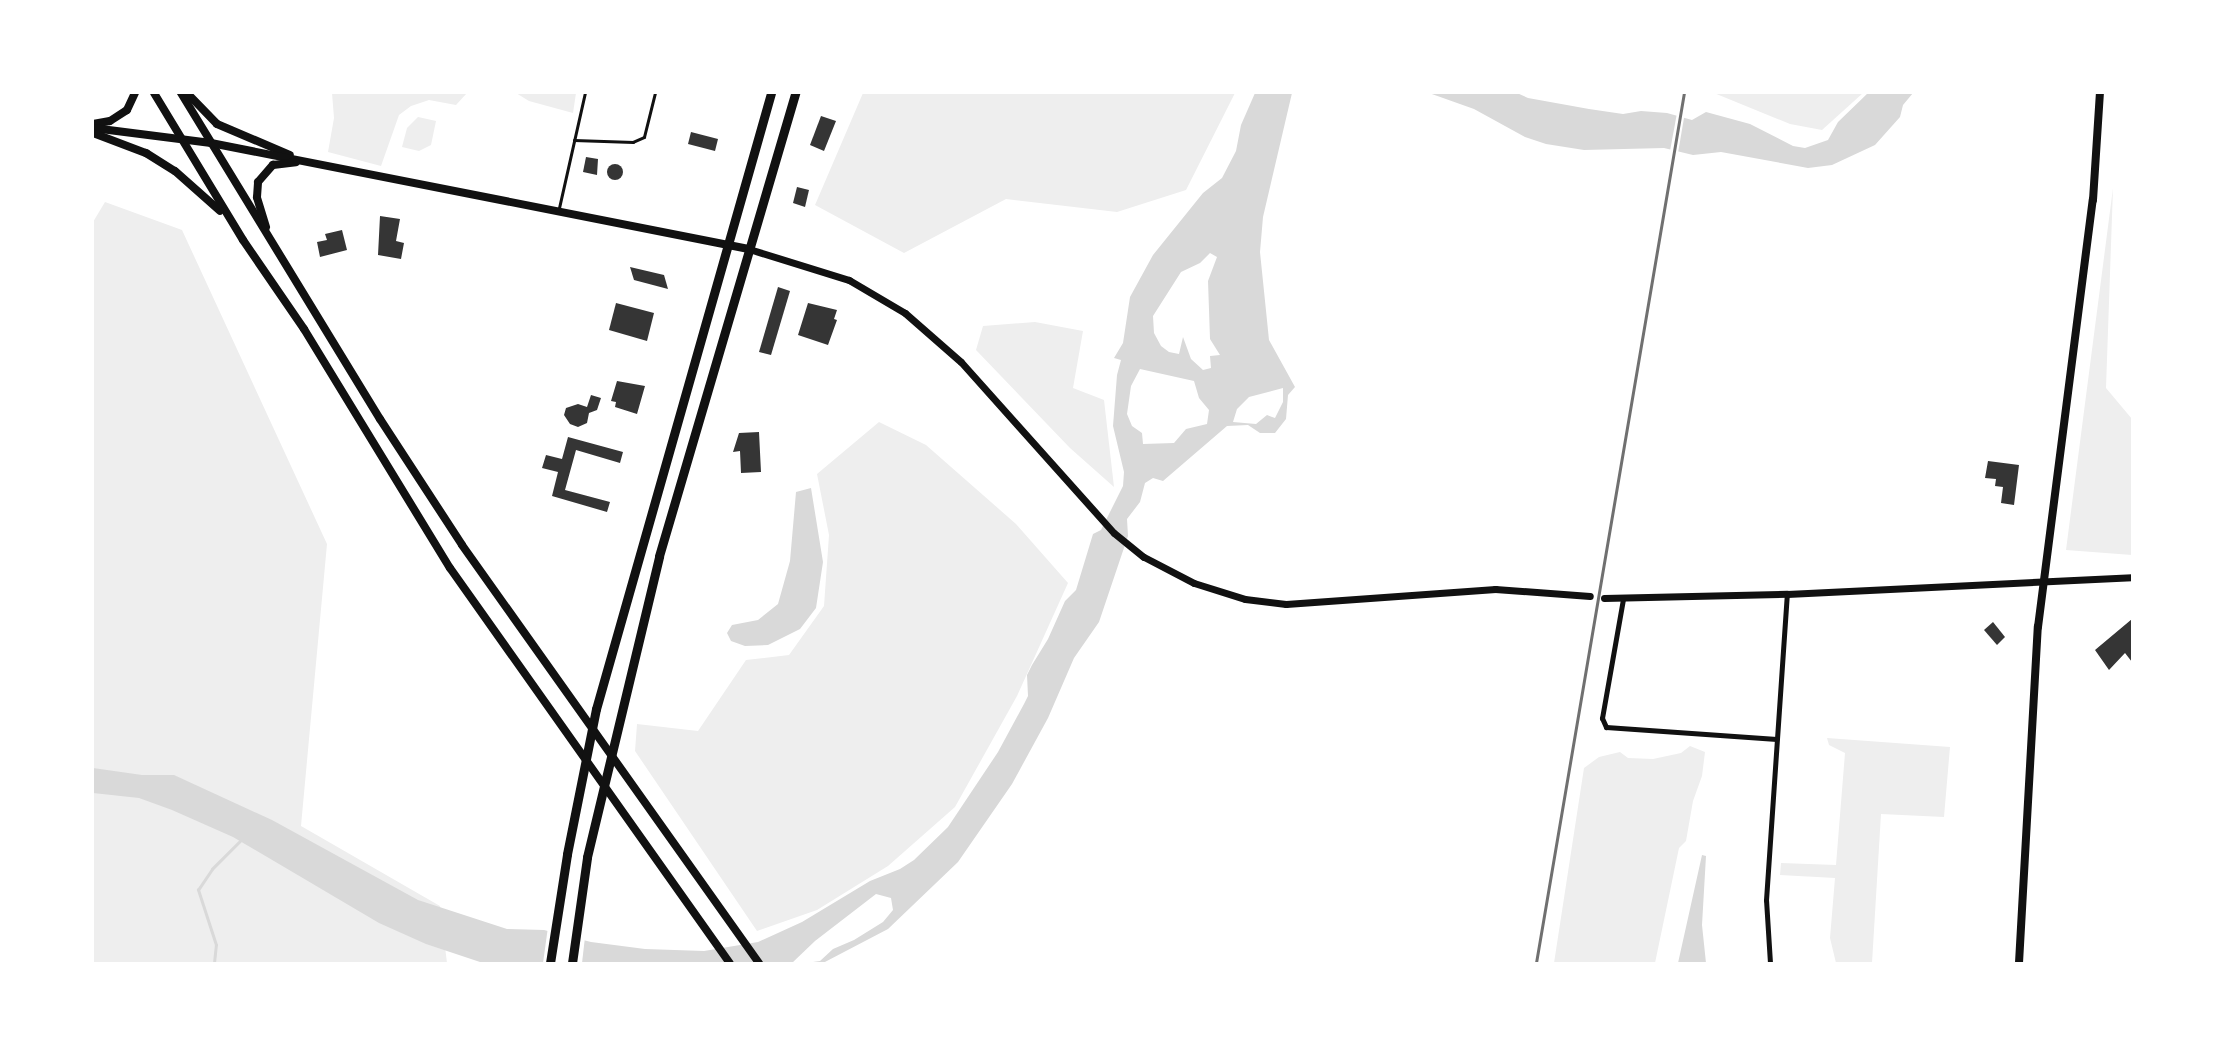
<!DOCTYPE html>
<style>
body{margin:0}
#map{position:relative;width:2225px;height:1056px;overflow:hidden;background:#fff;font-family:"PT Sans",sans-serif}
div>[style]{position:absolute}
.green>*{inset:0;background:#eee}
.water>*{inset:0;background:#d9d9d9}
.pier>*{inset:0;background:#fff}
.stream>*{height:2.5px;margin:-1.25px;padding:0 1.25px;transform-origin:1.25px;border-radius:1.25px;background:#d9d9d9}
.building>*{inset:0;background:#353535}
.round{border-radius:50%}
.service>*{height:2.5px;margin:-1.25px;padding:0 1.25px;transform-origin:1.25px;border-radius:1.25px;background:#111}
.minor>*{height:5px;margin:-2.5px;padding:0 2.5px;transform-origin:2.5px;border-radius:2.5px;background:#111}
.tertiary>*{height:7px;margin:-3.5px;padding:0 3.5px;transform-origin:3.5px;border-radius:3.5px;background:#111}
.secondary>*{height:8px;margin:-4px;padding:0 4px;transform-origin:4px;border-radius:4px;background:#111}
.trunk>*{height:9px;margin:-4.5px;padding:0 4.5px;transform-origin:4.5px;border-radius:4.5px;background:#111}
.rail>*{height:2.5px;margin:-1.25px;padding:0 1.25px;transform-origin:1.25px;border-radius:1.25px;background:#707070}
span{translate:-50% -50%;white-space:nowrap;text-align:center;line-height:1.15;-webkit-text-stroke:6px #fff;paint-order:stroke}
.frame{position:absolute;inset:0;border:94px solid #fff;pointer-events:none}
</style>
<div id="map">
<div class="green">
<div style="clip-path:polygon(332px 93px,467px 93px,456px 105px,429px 100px,411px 106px,399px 115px,381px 166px,328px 152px,334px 118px)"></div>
<div style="clip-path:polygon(516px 93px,576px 93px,573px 113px,529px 101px)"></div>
<div style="clip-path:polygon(863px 93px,1235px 93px,1186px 190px,1117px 212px,1006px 199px,904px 253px,815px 205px)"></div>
<div style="clip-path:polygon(1714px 93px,1863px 93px,1822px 130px,1790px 124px)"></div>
<div style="clip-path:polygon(418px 117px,436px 121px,431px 145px,419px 151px,402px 147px,407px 128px)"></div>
<div style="clip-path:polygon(2113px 188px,2106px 388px,2132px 419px,2132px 555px,2066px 550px)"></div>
<div style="clip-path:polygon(105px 202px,182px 230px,327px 544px,301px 826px,440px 906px,447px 963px,93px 963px,93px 222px)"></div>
<div style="clip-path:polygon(1035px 322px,1083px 331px,1073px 388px,1104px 400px,1114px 487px,1070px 448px,976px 350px,983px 326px)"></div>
<div style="clip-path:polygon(879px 422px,926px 445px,1016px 524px,1068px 583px,1017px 696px,955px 807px,888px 866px,817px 910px,757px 931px,635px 751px,637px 724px,698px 731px,746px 660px,789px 655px,824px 606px,829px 535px,817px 474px)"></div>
<div style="clip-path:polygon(1827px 738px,1950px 747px,1944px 817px,1881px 814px,1872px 963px,1836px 963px,1830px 938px,1835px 878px,1780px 875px,1781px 863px,1836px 865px,1845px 753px,1829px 745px)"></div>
<div style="clip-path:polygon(1690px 746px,1705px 752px,1702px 776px,1693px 801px,1686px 841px,1679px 848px,1655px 963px,1554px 963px,1584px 768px,1599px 757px,1620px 752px,1628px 758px,1653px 759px,1681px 753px)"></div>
</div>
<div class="water">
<div style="clip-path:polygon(evenodd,1255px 93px,1292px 93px,1263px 217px,1260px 252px,1269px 340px,1295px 387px,1288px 395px,1286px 419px,1275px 433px,1260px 433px,1248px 425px,1227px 426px,1163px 481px,1153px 478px,1145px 483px,1140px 502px,1127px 519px,1128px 536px,1099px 622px,1074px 658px,1048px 718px,1012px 784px,958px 862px,888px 929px,823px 963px,806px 963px,820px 961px,833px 949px,854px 940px,883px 922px,893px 910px,891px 898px,876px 894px,815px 941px,792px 963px,483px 963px,426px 944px,379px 923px,233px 837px,172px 810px,139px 798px,93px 793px,93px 768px,142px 775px,174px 775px,272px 820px,418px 900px,507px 929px,544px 930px,591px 942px,645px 949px,704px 951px,758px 942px,802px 922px,870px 881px,900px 869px,914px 860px,948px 827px,998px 752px,1024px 704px,1028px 696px,1027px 675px,1032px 665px,1048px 639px,1065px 601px,1076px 590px,1093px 534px,1101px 530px,1123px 486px,1124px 472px,1113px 426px,1117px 375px,1121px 360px,1114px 358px,1123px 343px,1130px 297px,1153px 255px,1203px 193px,1222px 178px,1236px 151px,1241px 125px,1255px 93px,1210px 253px,1217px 257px,1208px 281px,1210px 339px,1220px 355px,1210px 356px,1211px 368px,1203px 370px,1191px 359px,1183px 337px,1179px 354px,1169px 352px,1161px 346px,1154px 333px,1153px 316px,1181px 272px,1200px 263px,1210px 253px,1255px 93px,1140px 369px,1194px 381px,1199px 398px,1209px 410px,1207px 424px,1186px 429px,1174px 443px,1143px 444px,1142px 433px,1132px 426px,1127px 414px,1131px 386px,1140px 369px,1255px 93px,1283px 388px,1283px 402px,1275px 418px,1267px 415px,1256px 424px,1233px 422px,1237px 409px,1249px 397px,1283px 388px)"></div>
<div style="clip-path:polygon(1429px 93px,1517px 93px,1528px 98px,1589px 109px,1623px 114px,1641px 111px,1667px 113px,1692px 120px,1706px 112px,1750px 124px,1793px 146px,1805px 148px,1828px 140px,1838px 122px,1868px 93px,1913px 93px,1903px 105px,1900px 117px,1875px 145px,1832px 165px,1808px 168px,1721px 152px,1693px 155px,1664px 148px,1584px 150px,1546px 144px,1525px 137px,1474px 109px)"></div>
<div style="clip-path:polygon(811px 488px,823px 562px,816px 608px,800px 629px,768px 645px,745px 646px,731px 641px,727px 633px,732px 625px,758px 620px,778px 604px,790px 561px,796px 492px)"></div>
<div style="clip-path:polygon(1702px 855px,1706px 856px,1702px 925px,1706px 963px,1678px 963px)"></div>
</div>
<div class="pier">
<div style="clip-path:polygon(1685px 112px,1678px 153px,1670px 151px,1677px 113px)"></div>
<div style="clip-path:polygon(548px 927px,585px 937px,582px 963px,543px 963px)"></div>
</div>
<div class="stream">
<div style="left:214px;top:963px;width:18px;rotate:-84deg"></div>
<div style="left:216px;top:945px;width:58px;rotate:-108.1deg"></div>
<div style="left:198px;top:890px;width:25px;rotate:-56deg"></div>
<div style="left:212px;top:869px;width:40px;rotate:-45deg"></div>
</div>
<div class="building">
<div style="clip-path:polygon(821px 116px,836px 121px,824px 151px,810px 145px)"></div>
<div style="clip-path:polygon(691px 132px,718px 139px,715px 151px,688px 144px)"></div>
<div style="clip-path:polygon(586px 157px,598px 159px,597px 175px,583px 172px)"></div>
<div class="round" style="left:607px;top:164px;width:16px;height:16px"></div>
<div style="clip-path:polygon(797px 187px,809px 190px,805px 207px,793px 203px)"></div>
<div style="clip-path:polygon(380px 216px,400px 219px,396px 241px,404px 243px,401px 259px,378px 255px)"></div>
<div style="clip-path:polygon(342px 230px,347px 250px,320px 257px,317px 242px,327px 240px,325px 234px)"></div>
<div style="clip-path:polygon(630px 267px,664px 275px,668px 289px,634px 280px)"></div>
<div style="clip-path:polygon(778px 287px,790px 291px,771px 355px,759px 352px)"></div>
<div style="clip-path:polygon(616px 303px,654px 313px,647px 341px,609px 330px)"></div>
<div style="clip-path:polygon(808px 303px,837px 310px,834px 319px,837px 320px,828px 345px,798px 335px)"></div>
<div style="clip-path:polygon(617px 381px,645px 386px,637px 414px,615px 407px,616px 402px,611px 401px)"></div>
<div style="clip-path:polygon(591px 395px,601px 398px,597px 410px,589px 413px,587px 423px,578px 427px,570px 424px,564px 415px,566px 408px,578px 404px,587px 407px)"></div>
<div style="clip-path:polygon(759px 432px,761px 472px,741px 473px,740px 451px,733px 452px,739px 433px)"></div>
<div style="clip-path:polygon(568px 437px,623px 452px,620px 463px,576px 450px,565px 490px,610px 502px,607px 512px,552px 496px,558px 472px,542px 468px,546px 455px,562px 459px)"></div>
<div style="clip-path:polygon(1988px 461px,2019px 465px,2014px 505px,2001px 503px,2003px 487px,1995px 486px,1996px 479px,1985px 478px)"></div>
<div style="clip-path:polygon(2132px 619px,2132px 662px,2125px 653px,2109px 670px,2095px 650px)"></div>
<div style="clip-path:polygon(1993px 622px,2005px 637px,1997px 645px,1984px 630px)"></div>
</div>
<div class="service">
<div style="left:574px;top:140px;width:59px;rotate:1.9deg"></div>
<div style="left:633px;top:142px;width:12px;rotate:-24deg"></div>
<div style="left:644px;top:137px;width:45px;rotate:-76deg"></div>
<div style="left:559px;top:208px;width:118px;rotate:-77.3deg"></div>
</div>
<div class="minor">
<div style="left:1623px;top:599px;width:121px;rotate:100deg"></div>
<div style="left:1602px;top:718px;width:10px;rotate:66deg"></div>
<div style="left:1606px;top:727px;width:171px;rotate:4deg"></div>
<div style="left:1770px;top:963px;width:63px;rotate:-93.6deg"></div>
<div style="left:1766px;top:900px;width:307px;rotate:-86.1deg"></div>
</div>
<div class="tertiary">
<div style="left:749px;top:249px;width:105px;rotate:17.2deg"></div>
<div style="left:849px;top:280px;width:65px;rotate:30.5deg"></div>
<div style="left:905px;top:313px;width:74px;rotate:41.2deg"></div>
<div style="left:961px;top:362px;width:229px;rotate:48.2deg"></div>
<div style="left:1114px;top:533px;width:38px;rotate:39deg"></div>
<div style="left:1144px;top:557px;width:56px;rotate:27.5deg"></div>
<div style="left:1194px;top:583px;width:53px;rotate:17.4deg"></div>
<div style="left:1245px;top:599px;width:41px;rotate:7deg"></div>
<div style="left:1286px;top:604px;width:210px;rotate:-4.1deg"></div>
<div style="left:1495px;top:589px;width:95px;rotate:4.2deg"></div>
<div style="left:1604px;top:598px;width:183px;rotate:-1.3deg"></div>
<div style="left:1787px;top:594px;width:345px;rotate:-2.8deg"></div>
</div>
<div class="secondary">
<div style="left:154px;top:93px;width:172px;rotate:58.8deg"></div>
<div style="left:243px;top:240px;width:108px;rotate:55.6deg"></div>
<div style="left:304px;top:329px;width:280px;rotate:58.6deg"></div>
<div style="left:450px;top:568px;width:484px;rotate:54.7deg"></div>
<div style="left:181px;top:93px;width:382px;rotate:58.6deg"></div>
<div style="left:380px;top:419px;width:150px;rotate:56.9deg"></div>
<div style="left:462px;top:545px;width:513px;rotate:54.61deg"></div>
<div style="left:187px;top:93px;width:43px;rotate:45.9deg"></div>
<div style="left:217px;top:124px;width:79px;rotate:23deg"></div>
<div style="left:93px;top:124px;width:17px;rotate:-10deg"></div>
<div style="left:110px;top:121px;width:20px;rotate:-33deg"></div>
<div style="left:127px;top:110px;width:19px;rotate:-65deg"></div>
<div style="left:93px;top:128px;width:119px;rotate:7.2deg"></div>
<div style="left:211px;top:143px;width:548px;rotate:11.15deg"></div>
<div style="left:93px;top:133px;width:57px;rotate:20.7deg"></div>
<div style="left:146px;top:153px;width:34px;rotate:32deg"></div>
<div style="left:175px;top:171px;width:60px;rotate:41.6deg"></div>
<div style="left:266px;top:227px;width:31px;rotate:-107deg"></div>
<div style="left:257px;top:197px;width:15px;rotate:-86deg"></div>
<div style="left:258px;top:182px;width:23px;rotate:-49deg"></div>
<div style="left:273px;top:165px;width:23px;rotate:-7deg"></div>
<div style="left:2019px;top:963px;width:337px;rotate:-86.8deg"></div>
<div style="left:2038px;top:627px;width:431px;rotate:-82.7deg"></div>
<div style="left:2093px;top:200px;width:107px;rotate:-86.3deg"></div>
</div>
<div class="trunk">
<div style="left:550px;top:963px;width:110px;rotate:-81.1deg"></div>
<div style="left:567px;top:854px;width:148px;rotate:-78.7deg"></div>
<div style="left:596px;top:709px;width:640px;rotate:-74.14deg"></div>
<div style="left:572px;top:963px;width:107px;rotate:-81.9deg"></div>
<div style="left:587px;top:857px;width:309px;rotate:-76.5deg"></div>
<div style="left:659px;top:556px;width:483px;rotate:-73.6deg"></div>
</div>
<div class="rail">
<div style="left:1536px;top:963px;width:882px;rotate:-80.35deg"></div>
</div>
<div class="frame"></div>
</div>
